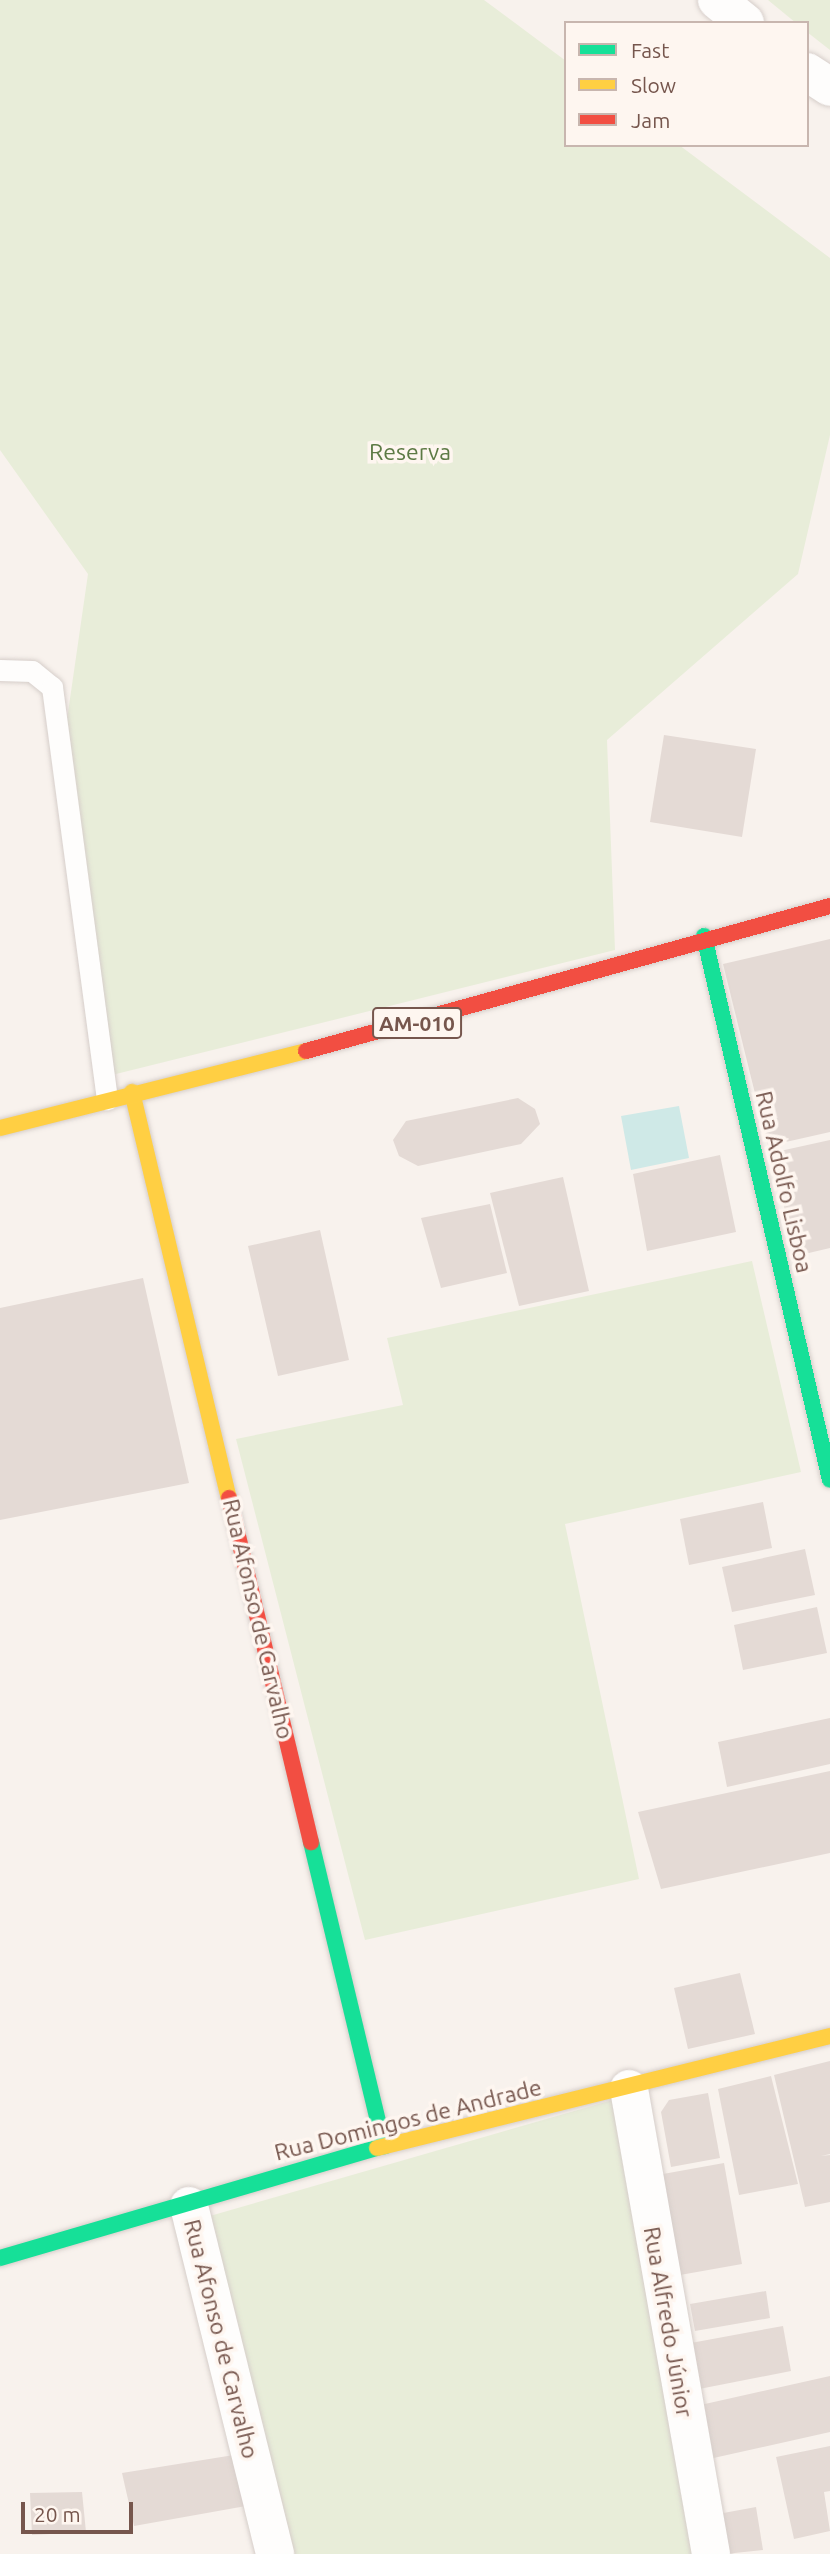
<!DOCTYPE html>
<meta charset="utf-8">
<style>
body{margin:0}
#map{position:relative;width:830px;height:2554px;overflow:hidden;background:#f8f2ed;font-family:Ubuntu,sans-serif}
div>[style]{position:absolute}
.green>*{inset:0;background:#e8edd9}
.water>*{inset:0;background:#cfe9e7}
.building>*{inset:0;background:#e4dad5}
.roads{filter:drop-shadow(0 0 2px #d6ceca) drop-shadow(0 0 2px #d6ceca)}
.lane>*{height:21px;margin:-10.5px;padding:0 10.5px;transform-origin:10.5px;border-radius:10.5px;background:#fefdfc}
.street>*{height:38px;margin:-19px;padding:0 19px;transform-origin:19px;border-radius:19px;background:#fefdfc}
.fast>*{height:16px;margin:-8px;padding:0 8px;transform-origin:8px;border-radius:8px;background:#16e098}
.slow>*{height:16px;margin:-8px;padding:0 8px;transform-origin:8px;border-radius:8px;background:#ffcf43}
.jam>*{height:16px;margin:-8px;padding:0 8px;transform-origin:8px;border-radius:8px;background:#f24e42}
span{translate:-50% -50%;white-space:nowrap;text-align:center;line-height:1.15;-webkit-text-stroke:7px #fef6f0;paint-order:stroke}
.shield-label span{padding:2px 5px;background:#fef6f0;border:2px solid;border-radius:5px;-webkit-text-stroke-width:0}
.shield-label{font-size:21px;color:#76564d;font-weight:700}
.park-label{font-size:23px;color:#5d7a45}
.street-label{font-size:23px;color:#76564d}
.legend{position:absolute;left:564px;top:21px;width:245px;height:126px;box-sizing:border-box;background:#fef6f0;border:2px solid #c8b6af;margin:0;padding:9px 12px;list-style:none;font-size:21px;color:#76564d}
.legend li{display:flex;align-items:center;gap:14px;height:35px}
.legend b{width:35px;border:2px solid #c8b6af}
.scale{position:absolute;left:21px;top:2502px;width:112px;height:32px;box-sizing:border-box;border:4px solid #76564d;border-top:0;padding-left:9px;font-size:21px;line-height:24px;white-space:nowrap;color:#76564d;-webkit-text-stroke:5px #fef6f0;paint-order:stroke}
</style>
<div id="map">
<div class="green">
<div style="clip-path:polygon(0 0,484px 0,566px 61px,566px 145px,679px 145px,830px 258px,830px 435px,798px 574px,607px 740px,615px 950px,112px 1075px,58px 782px,88px 574px,0 450px)"></div>
<div style="clip-path:polygon(768px 0,830px 0,830px 50px,807px 32px,807px 23px,796px 23px)"></div>
<div style="clip-path:polygon(752px 1261px,801px 1472px,565px 1524px,639px 1879px,365px 1940px,236px 1439px,403px 1405px,387px 1338px)"></div>
<div style="clip-path:polygon(616px 2099px,695px 2554px,280px 2554px,196px 2220px)"></div>
</div>
<div class="water">
<div style="clip-path:polygon(679px 1106px,689px 1158px,631px 1170px,621px 1116px)"></div>
</div>
<div class="building">
<div style="clip-path:polygon(664px 735px,756px 749px,742px 837px,650px 822px)"></div>
<div style="clip-path:polygon(830px 939px,830px 1132px,768px 1146px,723px 964px)"></div>
<div style="clip-path:polygon(518px 1098px,535px 1109px,540px 1124px,521px 1144px,418px 1166px,399px 1156px,393px 1140px,406px 1121px)"></div>
<div style="clip-path:polygon(830px 1140px,830px 1248px,796px 1256px,771px 1153px)"></div>
<div style="clip-path:polygon(720px 1155px,736px 1232px,647px 1251px,633px 1174px)"></div>
<div style="clip-path:polygon(563px 1177px,589px 1291px,519px 1306px,490px 1193px)"></div>
<div style="clip-path:polygon(490px 1204px,507px 1273px,441px 1288px,421px 1218px)"></div>
<div style="clip-path:polygon(320px 1230px,349px 1360px,278px 1376px,248px 1246px)"></div>
<div style="clip-path:polygon(143px 1278px,189px 1483px,0 1520px,0 1308px)"></div>
<div style="clip-path:polygon(763px 1502px,772px 1548px,689px 1565px,680px 1519px)"></div>
<div style="clip-path:polygon(805px 1549px,815px 1595px,732px 1612px,722px 1567px)"></div>
<div style="clip-path:polygon(817px 1607px,827px 1653px,743px 1670px,734px 1625px)"></div>
<div style="clip-path:polygon(830px 1718px,830px 1764px,727px 1787px,718px 1742px)"></div>
<div style="clip-path:polygon(830px 1771px,830px 1853px,661px 1889px,638px 1812px)"></div>
<div style="clip-path:polygon(740px 1973px,755px 2034px,688px 2049px,674px 1988px)"></div>
<div style="clip-path:polygon(830px 2061px,830px 2154px,821px 2156px,830px 2155px,830px 2202px,805px 2207px,774px 2075px)"></div>
<div style="clip-path:polygon(771px 2076px,798px 2184px,739px 2195px,718px 2089px)"></div>
<div style="clip-path:polygon(708px 2093px,720px 2158px,671px 2167px,661px 2112px,669px 2100px)"></div>
<div style="clip-path:polygon(724px 2163px,742px 2264px,680px 2275px,663px 2174px)"></div>
<div style="clip-path:polygon(766px 2291px,770px 2318px,695px 2331px,690px 2304px)"></div>
<div style="clip-path:polygon(783px 2326px,791px 2371px,689px 2391px,680px 2345px)"></div>
<div style="clip-path:polygon(830px 2376px,830px 2432px,709px 2459px,696px 2406px)"></div>
<div style="clip-path:polygon(830px 2446px,830px 2491px,824px 2492px,830px 2531px,794px 2539px,776px 2457px)"></div>
<div style="clip-path:polygon(234px 2455px,246px 2506px,134px 2526px,122px 2473px)"></div>
<div style="clip-path:polygon(82px 2492px,86px 2532px,32px 2535px,30px 2493px)"></div>
<div style="clip-path:polygon(756px 2507px,763px 2550px,725px 2554px,718px 2514px)"></div>
</div>
<div class="roads">
<div class="lane">
<div style="left:0;top:670px;width:32px;rotate:2deg"></div>
<div style="left:32px;top:671px;width:26px;rotate:39deg"></div>
<div style="left:52px;top:687px;width:416px;rotate:82.4deg"></div>
</div>
<div class="street">
<div style="left:717px;top:0;width:36px;rotate:39deg"></div>
<div style="left:807px;top:72px;width:27px;rotate:33deg"></div>
<div style="left:629px;top:2089px;width:472px;rotate:80deg"></div>
<div style="left:189px;top:2206px;width:358px;rotate:76.1deg"></div>
</div>
<div class="fast">
<div style="left:704px;top:936px;width:558px;rotate:76.96deg"></div>
<div style="left:311px;top:1842px;width:313px;rotate:76.5deg"></div>
<div style="left:0;top:2258px;width:393px;rotate:-16.3deg"></div>
</div>
<div class="slow">
<div style="left:132px;top:1092px;width:417px;rotate:76.6deg"></div>
<div style="left:0;top:1128px;width:316px;rotate:-14.1deg"></div>
<div style="left:377px;top:2148px;width:467px;rotate:-13.9deg"></div>
</div>
<div class="jam">
<div style="left:306px;top:1051px;width:544px;rotate:-15.47deg"></div>
<div style="left:229px;top:1498px;width:354px;rotate:76.6deg"></div>
</div>
</div>
<div class="shield-label">
<span style="left:417px;top:1023px">AM-010</span>
</div>
<div class="park-label">
<span style="left:410px;top:452px">Reserva</span>
</div>
<div class="street-label">
<span style="left:784px;top:1182px;rotate:77deg">Rua Adolfo Lisboa</span>
<span style="left:258px;top:1619px;rotate:77deg">Rua Afonso de Carvalho</span>
<span style="left:408px;top:2120px;rotate:-14deg">Rua Domingos de Andrade</span>
<span style="left:668px;top:2322px;rotate:80deg">Rua Alfredo Júnior</span>
<span style="left:221px;top:2339px;rotate:76deg">Rua Afonso de Carvalho</span>
</div>
<ul class="legend">
<li><b style="height:9px;background:#16e098"></b>Fast</li>
<li><b style="height:9px;background:#ffcf43"></b>Slow</li>
<li><b style="height:9px;background:#f24e42"></b>Jam</li>
</ul>
<div class="scale">20 m</div>
</div>
